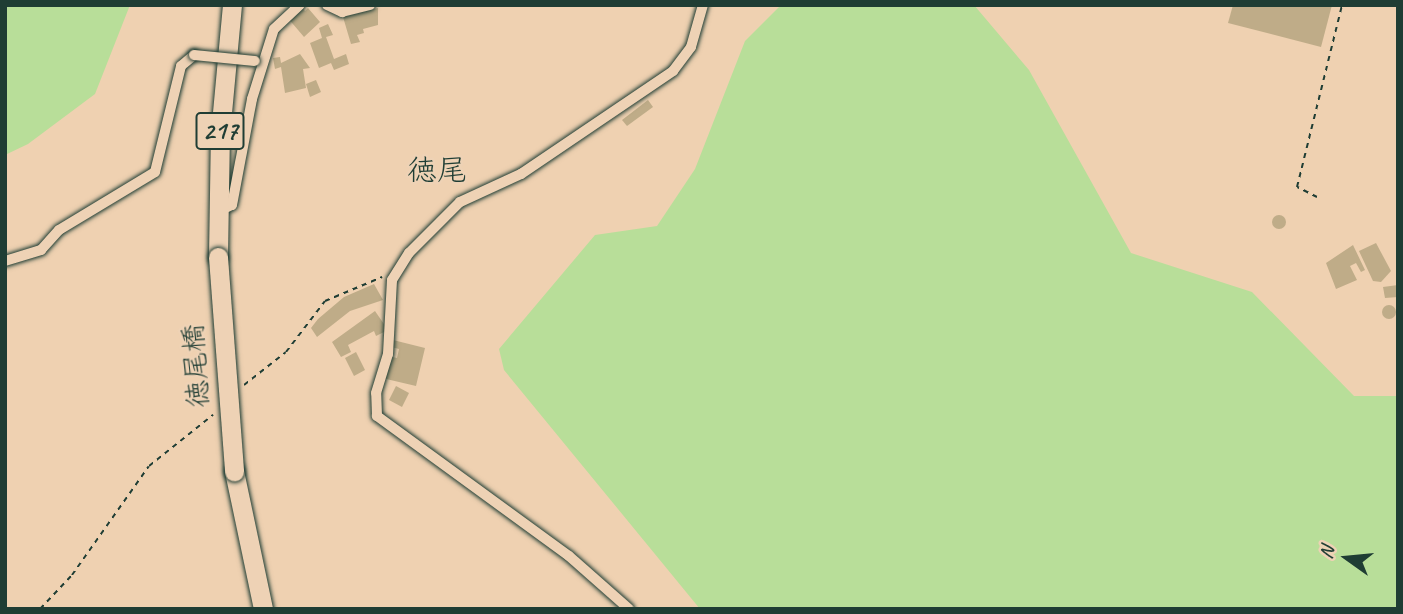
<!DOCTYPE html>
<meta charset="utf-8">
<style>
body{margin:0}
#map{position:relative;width:1403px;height:614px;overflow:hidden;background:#efd1b1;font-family:Caveat,"Klee One",sans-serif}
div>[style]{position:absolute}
.green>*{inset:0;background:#b8de99}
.building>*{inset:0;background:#bfac88}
.round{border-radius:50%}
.path>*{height:2px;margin-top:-1px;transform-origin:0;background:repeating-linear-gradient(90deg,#1f3d34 0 5px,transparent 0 10px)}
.roads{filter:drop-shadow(0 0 2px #1f3d34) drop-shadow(0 0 2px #1f3d34)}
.street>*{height:10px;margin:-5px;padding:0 5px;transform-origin:5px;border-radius:5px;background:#eed2b5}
.highway>*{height:19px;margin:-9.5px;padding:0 9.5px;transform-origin:9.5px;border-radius:9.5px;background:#eed2b5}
.bridges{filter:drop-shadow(0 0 2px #1f3d34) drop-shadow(0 0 2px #1f3d34)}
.street-bridge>*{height:10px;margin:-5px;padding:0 5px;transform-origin:5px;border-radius:5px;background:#eed2b5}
.highway-bridge>*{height:19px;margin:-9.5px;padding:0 9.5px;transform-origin:9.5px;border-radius:9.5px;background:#eed2b5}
span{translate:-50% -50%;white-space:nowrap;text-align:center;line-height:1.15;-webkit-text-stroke:5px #eed2b5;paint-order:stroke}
.shield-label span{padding:2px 5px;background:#eed2b5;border:2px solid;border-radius:5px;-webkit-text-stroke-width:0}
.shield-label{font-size:26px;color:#1f3d34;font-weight:700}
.street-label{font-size:28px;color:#1f3d34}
.neighbourhood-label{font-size:30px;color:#1f3d34}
.frame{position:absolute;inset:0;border:7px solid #1f3d34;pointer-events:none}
.north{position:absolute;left:1312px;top:523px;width:70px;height:70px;-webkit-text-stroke:5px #eed2b5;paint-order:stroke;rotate:285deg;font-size:19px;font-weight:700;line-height:28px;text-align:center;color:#1f3d34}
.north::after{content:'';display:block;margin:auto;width:24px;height:32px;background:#1f3d34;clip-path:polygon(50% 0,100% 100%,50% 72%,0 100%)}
</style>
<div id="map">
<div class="green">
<div style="clip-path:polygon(5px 5px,130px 5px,95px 94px,28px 144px,5px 155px)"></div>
<div style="clip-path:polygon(781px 5px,974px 5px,1029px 70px,1131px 253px,1252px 292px,1354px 396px,1398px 396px,1398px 609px,700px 609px,504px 370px,499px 349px,595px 235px,657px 226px,695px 169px,745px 41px)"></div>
</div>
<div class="building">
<div style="clip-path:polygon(300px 5px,305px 11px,308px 8px,320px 22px,304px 37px,287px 17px)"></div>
<div style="clip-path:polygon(1233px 5px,1332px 5px,1321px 47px,1228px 23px)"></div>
<div style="clip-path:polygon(378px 8px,378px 25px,363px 29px,364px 33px,357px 35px,360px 42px,351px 44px,343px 17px)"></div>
<div style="clip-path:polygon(328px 24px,333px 35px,326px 37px,334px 59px,346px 54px,349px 64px,334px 70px,331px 63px,319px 68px,310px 43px,322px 38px,319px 28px)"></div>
<div style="clip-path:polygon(300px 54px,310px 68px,303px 69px,306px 88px,285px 93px,281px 67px,275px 69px,273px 58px,280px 57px,281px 63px)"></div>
<div style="clip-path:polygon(316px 80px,321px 92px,310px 97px,306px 84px)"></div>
<div style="clip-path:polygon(648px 100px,653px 107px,627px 126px,622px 120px)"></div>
<div class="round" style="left:1272px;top:215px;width:14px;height:14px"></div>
<div style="clip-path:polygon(1376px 243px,1391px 271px,1381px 282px,1373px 281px,1359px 251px)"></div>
<div style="clip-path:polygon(1353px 245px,1365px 270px,1361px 272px,1356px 263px,1350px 266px,1357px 280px,1336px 289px,1326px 263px)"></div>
<div style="clip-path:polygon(374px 284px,383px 300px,350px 311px,317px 337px,311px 328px,318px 319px,344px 297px)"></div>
<div style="clip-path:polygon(1398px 285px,1398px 297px,1385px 298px,1383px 287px)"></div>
<div class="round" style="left:1382px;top:305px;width:14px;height:14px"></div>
<div style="clip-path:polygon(375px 311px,388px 330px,376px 336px,374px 331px,348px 345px,351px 352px,341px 357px,332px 342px)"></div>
<div style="clip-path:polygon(393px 340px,425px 348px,416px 386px,382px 378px,388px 356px,397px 358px,399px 349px,391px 347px)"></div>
<div style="clip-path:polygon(356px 352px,365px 370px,354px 376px,345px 358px)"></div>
<div style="clip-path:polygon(396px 386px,409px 393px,402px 407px,389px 400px)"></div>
</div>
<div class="path">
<div style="left:1317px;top:197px;width:22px;rotate:-153deg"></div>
<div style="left:1297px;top:187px;width:187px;rotate:-76.1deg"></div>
<div style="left:244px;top:385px;width:53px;rotate:-38.2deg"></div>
<div style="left:286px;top:352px;width:64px;rotate:-52.6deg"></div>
<div style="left:325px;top:301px;width:62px;rotate:-22.8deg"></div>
<div style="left:40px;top:609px;width:47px;rotate:-46.7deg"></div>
<div style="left:72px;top:575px;width:133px;rotate:-54.8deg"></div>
<div style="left:149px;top:466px;width:82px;rotate:-38.6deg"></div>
</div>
<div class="roads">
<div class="street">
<div style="left:327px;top:5px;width:17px;rotate:25deg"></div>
<div style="left:342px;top:12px;width:29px;rotate:-14deg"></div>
<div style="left:219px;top:211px;width:14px;rotate:-25deg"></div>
<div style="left:232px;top:205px;width:108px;rotate:-79.3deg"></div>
<div style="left:252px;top:99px;width:73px;rotate:-72.6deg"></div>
<div style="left:274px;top:29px;width:35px;rotate:-43deg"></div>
<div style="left:5px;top:261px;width:38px;rotate:-17deg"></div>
<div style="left:41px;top:250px;width:27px;rotate:-48deg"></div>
<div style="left:59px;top:230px;width:112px;rotate:-31.1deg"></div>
<div style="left:155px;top:172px;width:109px;rotate:-76.2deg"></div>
<div style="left:181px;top:66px;width:17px;rotate:-40deg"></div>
<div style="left:629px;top:609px;width:80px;rotate:-138.5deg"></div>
<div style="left:569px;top:556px;width:238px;rotate:-143.9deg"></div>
<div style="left:377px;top:416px;width:23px;rotate:-92deg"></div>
<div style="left:376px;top:393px;width:41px;rotate:-72.9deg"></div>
<div style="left:388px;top:354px;width:74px;rotate:-86.9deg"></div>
<div style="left:392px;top:280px;width:32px;rotate:-58deg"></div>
<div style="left:409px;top:253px;width:72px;rotate:-45deg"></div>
<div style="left:460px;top:202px;width:67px;rotate:-24.7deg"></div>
<div style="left:521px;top:174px;width:184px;rotate:-34.1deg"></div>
<div style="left:673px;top:71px;width:30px;rotate:-53deg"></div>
<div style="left:691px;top:47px;width:44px;rotate:-74.1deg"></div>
</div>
<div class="highway">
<div style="left:218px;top:257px;width:123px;rotate:-89.1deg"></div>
<div style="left:220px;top:134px;width:130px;rotate:-84.7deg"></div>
<div style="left:234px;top:471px;width:141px;rotate:78.1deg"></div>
</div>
</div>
<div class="bridges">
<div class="street-bridge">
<div style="left:194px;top:55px;width:61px;rotate:5.6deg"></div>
</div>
<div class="highway-bridge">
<div style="left:218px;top:257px;width:215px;rotate:85.7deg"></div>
</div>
</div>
<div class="shield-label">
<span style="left:220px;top:131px">217</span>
</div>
<div class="street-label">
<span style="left:196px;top:366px;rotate:-94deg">徳尾橋</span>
</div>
<div class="neighbourhood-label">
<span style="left:437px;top:170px">徳尾</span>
</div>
<div class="frame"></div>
<div class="north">N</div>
</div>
